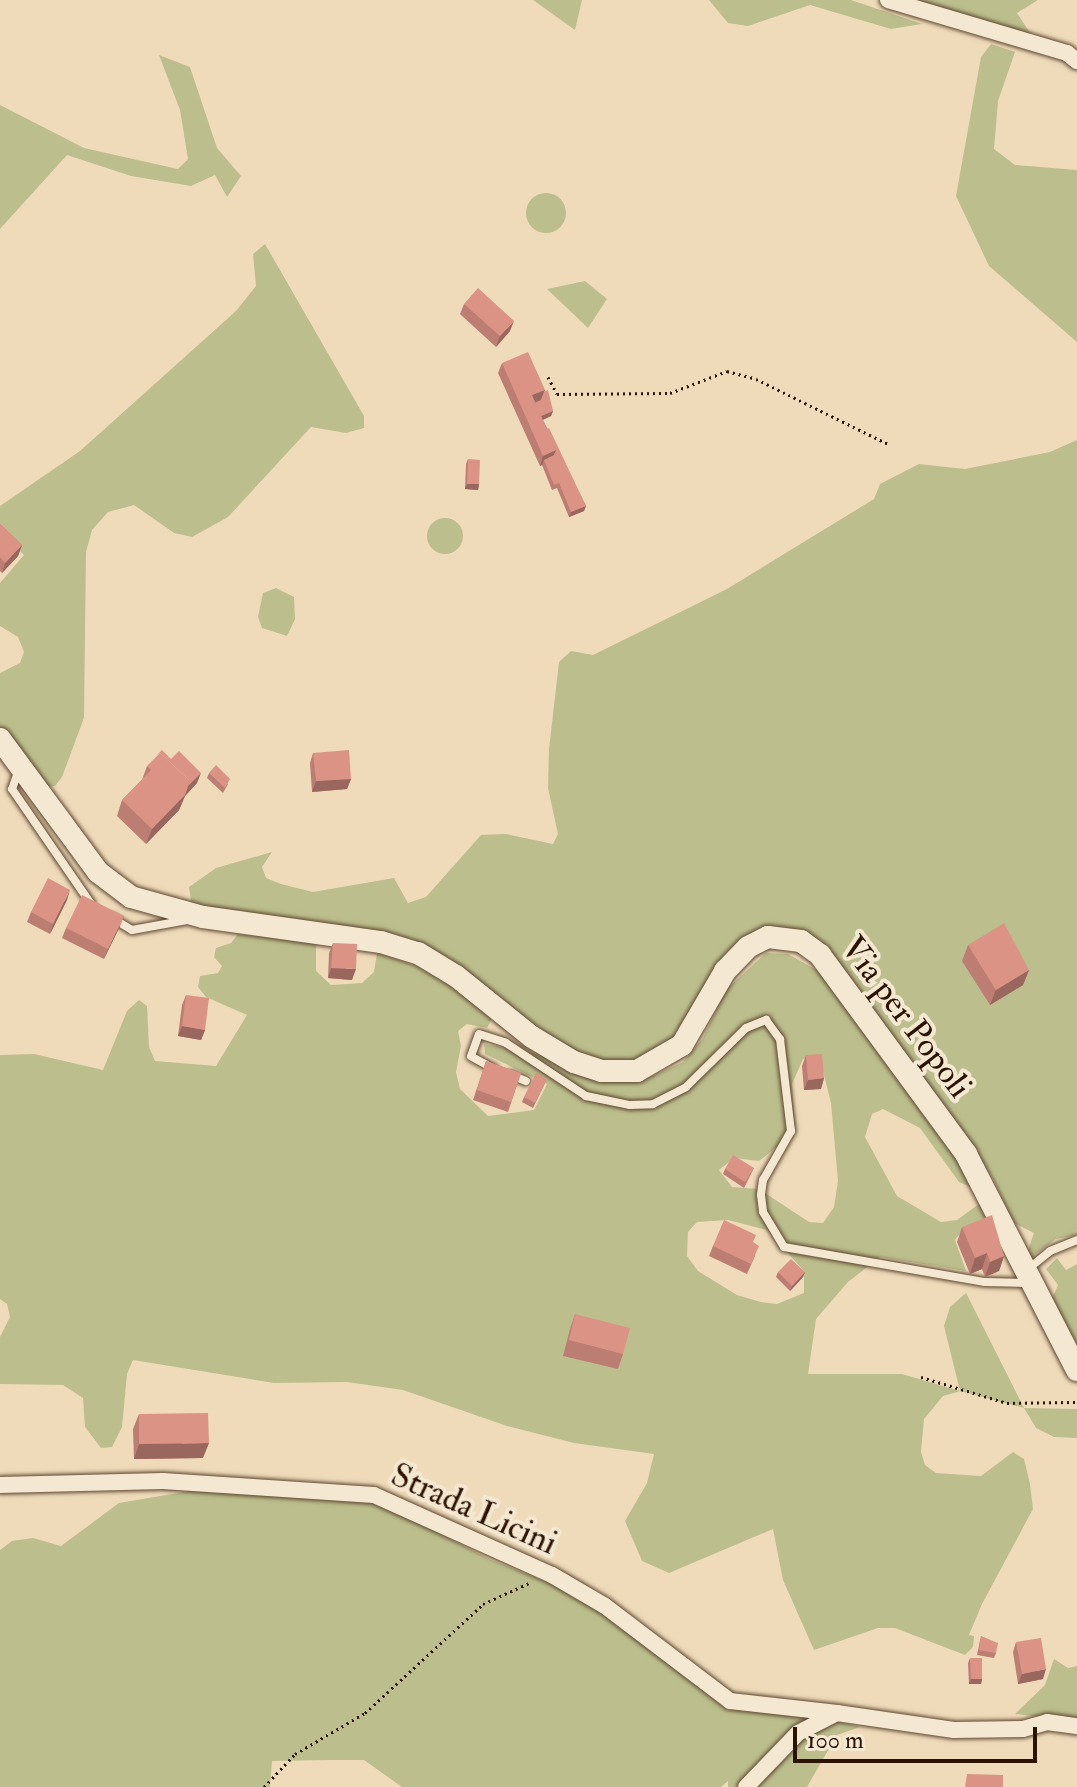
<!DOCTYPE html>
<style>
body{margin:0}
#map{position:relative;width:1077px;height:1787px;overflow:hidden;background:#efdbba;font-family:"IM FELL Double Pica",serif}
div>[style]{position:absolute}
.green>*{inset:0;background:#bcbf8d}
.round{border-radius:50%}
.path>*{height:3px;margin-top:-1.5px;transform-origin:0;background:repeating-linear-gradient(90deg,#2c1301 0 2px,transparent 0 6px)}
.roads{filter:drop-shadow(0 0 2px #5d452f) drop-shadow(0 0 2px #5d452f)}
.service>*{height:8px;margin:-4px;padding:0 4px;transform-origin:4px;border-radius:4px;background:#f5e8d2}
.minor>*{height:16px;margin:-8px;padding:0 8px;transform-origin:8px;border-radius:8px;background:#f5e8d2}
.secondary>*{height:22px;margin:-11px;padding:0 11px;transform-origin:11px;border-radius:11px;background:#f5e8d2}
.wall>*{inset:0;background:#bc7e73}
.shaded-wall>*{inset:0;background:#99675e}
.building>*{inset:0;background:#db9386}
span{translate:-50% -50%;white-space:nowrap;text-align:center;line-height:1.15;-webkit-text-stroke:8px #f5e8d2;paint-order:stroke}
.street-label{font-size:34px;color:#2c1301}
.scale{position:absolute;left:793px;top:1727px;width:244px;height:36px;box-sizing:border-box;border:4px solid #2c1301;border-top:0;padding-left:10px;font-size:24px;line-height:28px;white-space:nowrap;color:#2c1301;-webkit-text-stroke:6px #f5e8d2;paint-order:stroke}
</style>
<div id="map">
<div class="green">
<div style="clip-path:polygon(533px 0,582px 0,575px 30px)"></div>
<div style="clip-path:polygon(709px 0,851px 0,922px 24px,891px 29px,810px 5px,748px 26px,728px 23px)"></div>
<div style="clip-path:polygon(904px 0,1038px 0,1017px 13px,1036px 42px)"></div>
<div style="clip-path:polygon(991px 44px,1015px 52px,998px 101px,994px 149px,1015px 165px,1077px 170px,1077px 342px,989px 266px,956px 196px,981px 57px)"></div>
<div style="clip-path:polygon(159px 55px,190px 67px,217px 148px,241px 176px,227px 197px,215px 175px,191px 186px,131px 176px,67px 155px,0 229px,0 105px,84px 148px,178px 169px,188px 159px,180px 110px)"></div>
<div class="round" style="left:526px;top:193px;width:40px;height:40px"></div>
<div style="clip-path:polygon(265px 244px,364px 416px,364px 428px,346px 433px,311px 427px,228px 517px,192px 537px,174px 533px,134px 505px,108px 512px,92px 530px,86px 552px,84px 718px,62px 777px,55px 786px,42px 787px,0 727px,0 673px,20px 663px,24px 652px,18px 637px,0 626px,0 583px,24px 555px,0 533px,0 506px,80px 451px,236px 311px,256px 286px,253px 254px)"></div>
<div style="clip-path:polygon(585px 281px,607px 299px,588px 328px,547px 289px)"></div>
<div style="clip-path:polygon(1077px 440px,1077px 1235px,1056px 1239px,1031px 1257px,1028px 1250px,1034px 1233px,1014px 1223px,991px 1175px,848px 974px,818px 944px,757px 934px,688px 1032px,643px 1063px,584px 1062px,459px 971px,192px 907px,189px 887px,216px 868px,272px 852px,262px 867px,266px 878px,281px 884px,313px 892px,394px 878px,408px 903px,426px 897px,481px 835px,506px 834px,553px 844px,558px 834px,548px 788px,549px 749px,559px 662px,571px 651px,593px 655px,727px 589px,874px 499px,880px 484px,919px 464px,965px 469px,1050px 452px)"></div>
<div class="round" style="left:427px;top:518px;width:36px;height:36px"></div>
<div style="clip-path:polygon(276px 588px,294px 597px,295px 619px,287px 636px,262px 628px,258px 617px,263px 593px)"></div>
<div style="clip-path:polygon(evenodd,238px 934px,316px 943px,316px 971px,331px 985px,362px 983px,374px 972px,377px 953px,432px 971px,493px 1016px,487px 1028px,467px 1024px,458px 1031px,461px 1046px,456px 1072px,460px 1089px,488px 1116px,534px 1110px,547px 1084px,485px 1054px,484px 1044px,541px 1055px,612px 1080px,640px 1082px,683px 1062px,703px 1038px,726px 990px,766px 953px,788px 954px,825px 975px,982px 1192px,959px 1182px,920px 1128px,883px 1109px,872px 1114px,865px 1137px,897px 1196px,941px 1222px,957px 1220px,979px 1204px,991px 1217px,963px 1230px,955px 1240px,966px 1271px,880px 1257px,848px 1282px,816px 1319px,808px 1374px,902px 1374px,960px 1391px,944px 1326px,950px 1307px,966px 1293px,1024px 1408px,1077px 1409px,1077px 1438px,1054px 1437px,1036px 1428px,1024px 1408px,961px 1391px,943px 1396px,924px 1419px,921px 1452px,925px 1465px,936px 1473px,981px 1476px,1013px 1452px,1024px 1459px,1030px 1484px,1033px 1509px,982px 1604px,969px 1635px,974px 1636px,973px 1647px,965px 1655px,895px 1628px,878px 1628px,814px 1650px,783px 1580px,773px 1529px,669px 1573px,642px 1561px,625px 1521px,647px 1483px,654px 1454px,574px 1443px,507px 1426px,403px 1390px,347px 1382px,274px 1383px,133px 1360px,127px 1374px,122px 1427px,112px 1447px,101px 1448px,85px 1427px,83px 1398px,63px 1385px,0 1384px,0 1337px,10px 1317px,7px 1304px,0 1299px,0 1055px,34px 1054px,103px 1070px,127px 1011px,139px 1000px,147px 1006px,149px 1047px,155px 1061px,216px 1066px,247px 1015px,206px 997px,198px 987px,200px 976px,218px 973px,222px 966px,214px 957px,216px 948px,231px 943px,238px 934px,803px 1059px,820px 1059px,831px 1103px,838px 1181px,834px 1207px,823px 1223px,809px 1222px,759px 1189px,732px 1187px,719px 1170px,734px 1158px,759px 1161px,783px 1142px,795px 1126px,792px 1084px,803px 1059px,238px 934px,728px 1220px,767px 1230px,804px 1271px,804px 1293px,777px 1304px,761px 1302px,737px 1295px,698px 1271px,687px 1256px,688px 1232px,697px 1222px,728px 1220px)"></div>
<div style="clip-path:polygon(1057px 1258px,1066px 1270px,1077px 1264px,1077px 1359px,1052px 1299px,1058px 1285px,1046px 1269px)"></div>
<div style="clip-path:polygon(202px 1489px,376px 1501px,489px 1559px,569px 1591px,741px 1700px,860px 1727px,837px 1735px,807px 1787px,728px 1787px,728px 1781px,721px 1787px,402px 1787px,364px 1760px,329px 1760px,272px 1761px,270px 1787px,0 1787px,0 1550px,12px 1541px,33px 1538px,61px 1546px,119px 1503px)"></div>
<div style="clip-path:polygon(1054px 1659px,1068px 1668px,1077px 1666px,1077px 1721px,1015px 1714px,1045px 1685px)"></div>
</div>
<div class="path">
<div style="left:548px;top:377px;width:19px;rotate:62deg"></div>
<div style="left:557px;top:394px;width:113px;rotate:-0.5deg"></div>
<div style="left:670px;top:393px;width:61px;rotate:-21.1deg"></div>
<div style="left:727px;top:371px;width:30px;rotate:15deg"></div>
<div style="left:756px;top:379px;width:147px;rotate:26.2deg"></div>
<div style="left:921px;top:1377px;width:90px;rotate:16.8deg"></div>
<div style="left:1007px;top:1403px;width:70px;rotate:-0.8deg"></div>
<div style="left:264px;top:1787px;width:45px;rotate:-46.8deg"></div>
<div style="left:295px;top:1754px;width:81px;rotate:-30.4deg"></div>
<div style="left:365px;top:1713px;width:161px;rotate:-42.7deg"></div>
<div style="left:483px;top:1604px;width:51px;rotate:-24.5deg"></div>
</div>
<div class="roads">
<div class="service">
<div style="left:18px;top:772px;width:18px;rotate:109deg"></div>
<div style="left:12px;top:789px;width:140px;rotate:55.5deg"></div>
<div style="left:112px;top:918px;width:23px;rotate:31deg"></div>
<div style="left:132px;top:930px;width:56px;rotate:-10.3deg"></div>
<div style="left:494px;top:1069px;width:26px;rotate:-151deg"></div>
<div style="left:471px;top:1056px;width:23px;rotate:-70deg"></div>
<div style="left:479px;top:1034px;width:28px;rotate:18deg"></div>
<div style="left:506px;top:1043px;width:96px;rotate:33.5deg"></div>
<div style="left:586px;top:1096px;width:45px;rotate:11.6deg"></div>
<div style="left:630px;top:1105px;width:23px;rotate:-2deg"></div>
<div style="left:653px;top:1104px;width:37px;rotate:-27deg"></div>
<div style="left:686px;top:1087px;width:84px;rotate:-44.5deg"></div>
<div style="left:746px;top:1028px;width:22px;rotate:-22deg"></div>
<div style="left:766px;top:1020px;width:24px;rotate:54deg"></div>
<div style="left:780px;top:1039px;width:93px;rotate:83.2deg"></div>
<div style="left:791px;top:1131px;width:56px;rotate:119.7deg"></div>
<div style="left:763px;top:1180px;width:15px;rotate:98deg"></div>
<div style="left:761px;top:1195px;width:17px;rotate:83deg"></div>
<div style="left:763px;top:1212px;width:41px;rotate:59deg"></div>
<div style="left:784px;top:1247px;width:204px;rotate:9.9deg"></div>
<div style="left:985px;top:1282px;width:44px;rotate:1.3deg"></div>
<div style="left:511px;top:1075px;width:16px;rotate:22deg"></div>
<div style="left:1028px;top:1269px;width:28px;rotate:-39deg"></div>
<div style="left:1050px;top:1251px;width:29px;rotate:-22deg"></div>
</div>
<div class="minor">
<div style="left:888px;top:0;width:187px;rotate:16.5deg"></div>
<div style="left:1067px;top:53px;width:13px;rotate:39deg"></div>
<div style="left:0;top:1485px;width:163px;rotate:-1.4deg"></div>
<div style="left:163px;top:1481px;width:211px;rotate:3.8deg"></div>
<div style="left:374px;top:1495px;width:195px;rotate:24.2deg"></div>
<div style="left:552px;top:1575px;width:61px;rotate:30.3deg"></div>
<div style="left:605px;top:1606px;width:157px;rotate:37.2deg"></div>
<div style="left:730px;top:1701px;width:108px;rotate:6.4deg"></div>
<div style="left:746px;top:1787px;width:75px;rotate:-46.1deg"></div>
<div style="left:798px;top:1733px;width:44px;rotate:-27.1deg"></div>
<div style="left:837px;top:1713px;width:118px;rotate:8.3deg"></div>
<div style="left:954px;top:1730px;width:69px;rotate:-0.8deg"></div>
<div style="left:1023px;top:1729px;width:25px;rotate:-16deg"></div>
<div style="left:1047px;top:1722px;width:30px;rotate:8deg"></div>
</div>
<div class="secondary">
<div style="left:0;top:739px;width:165px;rotate:53.6deg"></div>
<div style="left:98px;top:872px;width:41px;rotate:37.1deg"></div>
<div style="left:131px;top:897px;width:75px;rotate:15.5deg"></div>
<div style="left:203px;top:917px;width:180px;rotate:8deg"></div>
<div style="left:381px;top:942px;width:39px;rotate:17deg"></div>
<div style="left:418px;top:953px;width:44px;rotate:31.2deg"></div>
<div style="left:456px;top:976px;width:97px;rotate:38.8deg"></div>
<div style="left:532px;top:1037px;width:49px;rotate:30.8deg"></div>
<div style="left:574px;top:1062px;width:29px;rotate:18deg"></div>
<div style="left:602px;top:1071px;width:35px"></div>
<div style="left:637px;top:1071px;width:52px;rotate:-30deg"></div>
<div style="left:682px;top:1045px;width:86px;rotate:-59.8deg"></div>
<div style="left:725px;top:971px;width:33px;rotate:-46deg"></div>
<div style="left:748px;top:947px;width:22px;rotate:-27deg"></div>
<div style="left:768px;top:937px;width:33px;rotate:7deg"></div>
<div style="left:801px;top:941px;width:24px;rotate:36deg"></div>
<div style="left:820px;top:955px;width:247px;rotate:53.7deg"></div>
<div style="left:966px;top:1154px;width:243px;rotate:62.8deg"></div>
</div>
</div>
<div class="wall">
<div style="clip-path:polygon(464px 304px,510px 331px,496px 347px,460px 314px)"></div>
<div style="clip-path:polygon(502px 363px,545px 390px,544px 392px,553px 411px,551px 416px,543px 420px,586px 506px,584px 511px,569px 517px,557px 488px,552px 490px,542px 465px,540px 466px,498px 373px)"></div>
<div style="clip-path:polygon(468px 459px,479px 484px,478px 490px,465px 489px,466px 464px)"></div>
<div style="clip-path:polygon(0 524px,22px 545px,18px 556px,2px 573px,0 571px)"></div>
<div style="clip-path:polygon(313px 753px,351px 779px,347px 789px,312px 792px,310px 763px)"></div>
<div style="clip-path:polygon(147px 766px,197px 783px,185px 796px,179px 810px,146px 844px,117px 816px,122px 800px,142px 780px)"></div>
<div style="clip-path:polygon(209px 773px,228px 784px,223px 793px,207px 778px)"></div>
<div style="clip-path:polygon(67px 900px,50px 934px,27px 922px,31px 912px)"></div>
<div style="clip-path:polygon(120px 926px,104px 959px,62px 938px,66px 928px)"></div>
<div style="clip-path:polygon(333px 943px,352px 980px,328px 978px,329px 953px)"></div>
<div style="clip-path:polygon(968px 945px,1029px 970px,1023px 985px,990px 1005px,962px 961px)"></div>
<div style="clip-path:polygon(186px 995px,205px 1030px,201px 1040px,178px 1036px,182px 1005px)"></div>
<div style="clip-path:polygon(806px 1055px,824px 1078px,821px 1089px,804px 1090px,802px 1066px)"></div>
<div style="clip-path:polygon(486px 1061px,521px 1073px,508px 1112px,473px 1100px)"></div>
<div style="clip-path:polygon(547px 1079px,533px 1108px,522px 1102px,524px 1097px)"></div>
<div style="clip-path:polygon(754px 1168px,744px 1188px,723px 1174px,725px 1169px)"></div>
<div style="clip-path:polygon(962px 1227px,1004px 1256px,999px 1271px,985px 1277px,982px 1269px,970px 1274px,957px 1242px)"></div>
<div style="clip-path:polygon(753px 1243px,755px 1256px,747px 1274px,709px 1256px,713px 1246px)"></div>
<div style="clip-path:polygon(778px 1272px,805px 1272px,803px 1277px,790px 1291px,776px 1277px)"></div>
<div style="clip-path:polygon(575px 1314px,623px 1354px,618px 1369px,563px 1356px,570px 1329px)"></div>
<div style="clip-path:polygon(139px 1414px,203px 1458px,134px 1459px,133px 1429px)"></div>
<div style="clip-path:polygon(981px 1636px,996px 1653px,994px 1658px,977px 1655px)"></div>
<div style="clip-path:polygon(1016px 1642px,1043px 1679px,1018px 1684px,1013px 1652px)"></div>
<div style="clip-path:polygon(970px 1658px,982px 1679px,981px 1684px,969px 1684px,968px 1663px)"></div>
</div>
<div class="shaded-wall">
<div style="clip-path:polygon(514px 321px,510px 331px,496px 347px,500px 336px)"></div>
<div style="clip-path:polygon(545px 390px,541px 400px,531px 404px,532px 395px)"></div>
<div style="clip-path:polygon(553px 411px,551px 416px,535px 423px,537px 418px)"></div>
<div style="clip-path:polygon(556px 450px,552px 460px,544px 460px,542px 465px,540px 466px,543px 456px)"></div>
<div style="clip-path:polygon(467px 484px,479px 484px,478px 490px,465px 489px)"></div>
<div style="clip-path:polygon(586px 506px,584px 511px,569px 517px,571px 512px)"></div>
<div style="clip-path:polygon(22px 545px,18px 556px,2px 573px,5px 563px)"></div>
<div style="clip-path:polygon(201px 773px,197px 783px,185px 796px,179px 810px,146px 844px,152px 829px,190px 781px)"></div>
<div style="clip-path:polygon(351px 779px,347px 789px,312px 792px,316px 781px)"></div>
<div style="clip-path:polygon(70px 890px,67px 900px,50px 934px,53px 924px)"></div>
<div style="clip-path:polygon(124px 916px,120px 926px,104px 959px,108px 949px)"></div>
<div style="clip-path:polygon(331px 968px,356px 969px,352px 980px,328px 978px)"></div>
<div style="clip-path:polygon(1029px 970px,1023px 985px,990px 1005px,996px 990px)"></div>
<div style="clip-path:polygon(182px 1026px,205px 1030px,201px 1040px,178px 1036px)"></div>
<div style="clip-path:polygon(824px 1078px,821px 1089px,804px 1090px,808px 1080px)"></div>
<div style="clip-path:polygon(987px 1253px,982px 1269px,970px 1274px,975px 1258px)"></div>
<div style="clip-path:polygon(1004px 1256px,999px 1271px,985px 1277px,990px 1262px)"></div>
<div style="clip-path:polygon(805px 1272px,803px 1277px,790px 1291px,792px 1286px)"></div>
<div style="clip-path:polygon(209px 1443px,203px 1458px,134px 1459px,139px 1444px)"></div>
<div style="clip-path:polygon(1046px 1669px,1043px 1679px,1018px 1684px,1022px 1674px)"></div>
<div style="clip-path:polygon(971px 1679px,982px 1679px,981px 1684px,969px 1684px)"></div>
</div>
<div class="building">
<div style="clip-path:polygon(478px 288px,514px 321px,500px 336px,464px 304px)"></div>
<div style="clip-path:polygon(528px 352px,545px 390px,532px 395px,556px 450px,543px 456px,502px 363px)"></div>
<div style="clip-path:polygon(548px 390px,553px 411px,541px 416px,535px 403px,541px 400px,544px 392px)"></div>
<div style="clip-path:polygon(549px 428px,586px 506px,571px 512px,559px 483px,554px 485px,544px 460px,554px 455px,556px 450px,546px 429px)"></div>
<div style="clip-path:polygon(468px 459px,480px 460px,479px 484px,467px 484px)"></div>
<div style="clip-path:polygon(0 524px,22px 545px,5px 563px,0 557px)"></div>
<div style="clip-path:polygon(162px 750px,171px 759px,179px 751px,201px 773px,188px 786px,190px 781px,160px 753px,156px 756px)"></div>
<div style="clip-path:polygon(349px 750px,351px 779px,316px 781px,313px 753px)"></div>
<div style="clip-path:polygon(160px 753px,190px 781px,185px 795px,152px 829px,122px 800px,151px 770px,147px 766px)"></div>
<div style="clip-path:polygon(216px 765px,230px 779px,225px 788px,209px 773px)"></div>
<div style="clip-path:polygon(48px 878px,70px 890px,53px 924px,31px 912px)"></div>
<div style="clip-path:polygon(82px 895px,124px 916px,108px 949px,66px 928px)"></div>
<div style="clip-path:polygon(1004px 923px,1029px 970px,996px 990px,968px 945px)"></div>
<div style="clip-path:polygon(333px 943px,357px 944px,356px 969px,331px 968px)"></div>
<div style="clip-path:polygon(186px 995px,209px 998px,205px 1030px,182px 1026px)"></div>
<div style="clip-path:polygon(822px 1054px,824px 1078px,808px 1080px,806px 1055px)"></div>
<div style="clip-path:polygon(486px 1061px,521px 1073px,511px 1102px,477px 1090px)"></div>
<div style="clip-path:polygon(536px 1073px,547px 1079px,535px 1103px,524px 1097px)"></div>
<div style="clip-path:polygon(733px 1155px,754px 1168px,745px 1182px,725px 1169px)"></div>
<div style="clip-path:polygon(992px 1215px,1004px 1256px,990px 1262px,987px 1253px,975px 1258px,962px 1227px)"></div>
<div style="clip-path:polygon(724px 1220px,756px 1235px,753px 1242px,759px 1246px,751px 1264px,713px 1246px)"></div>
<div style="clip-path:polygon(791px 1259px,805px 1272px,792px 1286px,778px 1272px)"></div>
<div style="clip-path:polygon(575px 1314px,630px 1328px,623px 1354px,569px 1340px)"></div>
<div style="clip-path:polygon(208px 1413px,209px 1443px,139px 1444px,139px 1414px)"></div>
<div style="clip-path:polygon(981px 1636px,998px 1643px,996px 1653px,979px 1650px)"></div>
<div style="clip-path:polygon(1041px 1638px,1046px 1669px,1022px 1674px,1016px 1642px)"></div>
<div style="clip-path:polygon(970px 1658px,982px 1658px,982px 1679px,971px 1679px)"></div>
<div style="clip-path:polygon(967px 1774px,1003px 1775px,1003px 1787px,965px 1787px)"></div>
</div>
<div class="street-label">
<span style="left:906px;top:1017px;rotate:53deg">Via per Popoli</span>
<span style="left:474px;top:1509px;rotate:24deg">Strada Licini</span>
</div>
<div class="scale">100 m</div>
</div>
